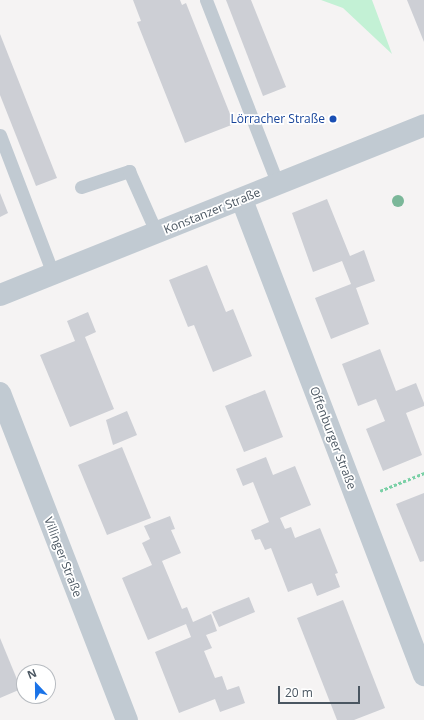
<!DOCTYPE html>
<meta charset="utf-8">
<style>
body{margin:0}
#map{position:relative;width:424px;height:720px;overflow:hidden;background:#f5f3f3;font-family:"Open Sans",sans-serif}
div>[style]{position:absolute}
.green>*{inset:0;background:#c3f1d5}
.building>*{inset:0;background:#cdcfd5}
.path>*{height:2.5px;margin-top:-1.25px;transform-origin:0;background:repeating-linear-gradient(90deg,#7ad0a6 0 3px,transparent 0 5px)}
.service>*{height:13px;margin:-6.5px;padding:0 6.5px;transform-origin:6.5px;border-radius:6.5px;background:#c1cad2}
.minor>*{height:22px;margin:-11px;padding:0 11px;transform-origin:11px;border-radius:11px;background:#c1cad2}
.trees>*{width:12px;height:12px;margin:-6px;border-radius:50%;background:#7bb799}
.dots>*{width:11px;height:11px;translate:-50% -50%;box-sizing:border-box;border:2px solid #fff;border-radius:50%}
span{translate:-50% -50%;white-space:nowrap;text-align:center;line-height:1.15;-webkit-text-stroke:3.5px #fff;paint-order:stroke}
.transit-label{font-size:12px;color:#164399}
.right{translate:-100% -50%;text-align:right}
.street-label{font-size:12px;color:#4a5661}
.north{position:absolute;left:16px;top:664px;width:40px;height:40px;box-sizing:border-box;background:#fff;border:1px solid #b7bbc0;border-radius:50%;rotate:338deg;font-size:11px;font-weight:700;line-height:16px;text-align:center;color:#4a5661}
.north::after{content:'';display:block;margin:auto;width:14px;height:18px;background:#1a73e8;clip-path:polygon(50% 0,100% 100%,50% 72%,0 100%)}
.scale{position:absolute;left:278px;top:686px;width:82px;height:18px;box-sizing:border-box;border:2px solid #4a5661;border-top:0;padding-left:5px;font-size:12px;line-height:14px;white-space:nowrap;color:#4a5661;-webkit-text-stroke:3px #fff;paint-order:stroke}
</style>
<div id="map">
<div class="green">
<div style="clip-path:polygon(321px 0,372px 0,392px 54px,343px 8px)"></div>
</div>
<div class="building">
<div style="clip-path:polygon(133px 0,180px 0,182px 5px,186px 3px,234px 124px,185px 143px,137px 22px,141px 21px)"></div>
<div style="clip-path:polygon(226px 0,251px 0,286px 87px,263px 96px)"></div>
<div style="clip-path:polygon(407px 0,424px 0,424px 42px)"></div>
<div style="clip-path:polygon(0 34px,57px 178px,36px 186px,0 95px)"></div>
<div style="clip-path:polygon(0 193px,8px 213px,0 217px)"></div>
<div style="clip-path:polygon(327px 199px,350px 256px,364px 250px,375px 281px,356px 288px,369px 324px,331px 339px,315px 298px,351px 284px,342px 261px,313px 272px,292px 213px)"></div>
<div style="clip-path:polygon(207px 265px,226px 312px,233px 309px,252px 356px,213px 372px,194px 325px,188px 327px,169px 280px)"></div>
<div style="clip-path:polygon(88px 312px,96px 332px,85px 337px,114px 409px,70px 427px,40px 355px,75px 341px,67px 321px)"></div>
<div style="clip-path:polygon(380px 349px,396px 391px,416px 383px,424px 403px,424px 406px,406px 413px,422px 455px,383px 471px,366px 429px,385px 421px,376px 399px,358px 406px,342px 364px)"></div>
<div style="clip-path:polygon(265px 390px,283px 437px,244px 452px,225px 406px)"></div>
<div style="clip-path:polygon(127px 411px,137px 435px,113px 445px,106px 420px)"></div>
<div style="clip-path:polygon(122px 447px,151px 518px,107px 535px,78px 465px)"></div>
<div style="clip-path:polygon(266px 457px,273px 475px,295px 466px,311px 505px,280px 518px,285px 529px,291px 527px,295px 538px,320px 528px,338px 573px,335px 574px,340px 587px,317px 596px,312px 583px,288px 592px,271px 548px,265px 550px,260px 539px,255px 540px,251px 530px,269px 522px,253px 482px,243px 486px,236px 469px)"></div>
<div style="clip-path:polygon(424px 493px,424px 561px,420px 562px,396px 504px)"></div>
<div style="clip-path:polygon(170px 516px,175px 529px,171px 530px,181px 553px,162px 561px,182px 609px,187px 607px,193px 622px,211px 614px,217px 631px,206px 635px,212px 648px,204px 651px,215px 678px,222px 676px,227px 690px,239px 686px,245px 703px,220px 712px,215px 699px,179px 713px,155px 652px,191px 637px,186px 624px,148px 640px,122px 578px,152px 565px,142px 543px,150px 539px,144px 526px)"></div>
<div style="clip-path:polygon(249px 597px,255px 612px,219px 627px,212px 612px)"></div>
<div style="clip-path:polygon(343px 600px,385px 708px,354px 720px,337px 720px,297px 618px)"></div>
<div style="clip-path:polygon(0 638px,21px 689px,0 698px)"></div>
</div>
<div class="path">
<div style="left:380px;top:491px;width:48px;rotate:-22.2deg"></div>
</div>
<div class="service">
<div style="left:206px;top:0;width:199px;rotate:68.7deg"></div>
<div style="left:0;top:135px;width:149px;rotate:69.1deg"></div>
<div style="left:81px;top:187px;width:51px;rotate:-18.4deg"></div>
<div style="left:129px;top:171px;width:69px;rotate:66deg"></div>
</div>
<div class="minor">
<div style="left:242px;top:200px;width:509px;rotate:69.04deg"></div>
<div style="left:0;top:295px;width:457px;rotate:-21.8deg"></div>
<div style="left:0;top:393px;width:351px;rotate:68.8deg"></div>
</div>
<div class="trees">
<div style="left:398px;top:201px"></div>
</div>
<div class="dots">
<div style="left:333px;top:119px;background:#1a4fb4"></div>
</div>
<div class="transit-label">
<span class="right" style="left:325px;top:119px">Lörracher Straße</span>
</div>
<div class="street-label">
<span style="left:212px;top:211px;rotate:-22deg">Konstanzer Straße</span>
<span style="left:333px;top:438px;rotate:69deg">Offenburger Straße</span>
<span style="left:63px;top:557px;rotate:69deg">Villinger Straße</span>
</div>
<div class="north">N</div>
<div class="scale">20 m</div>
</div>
